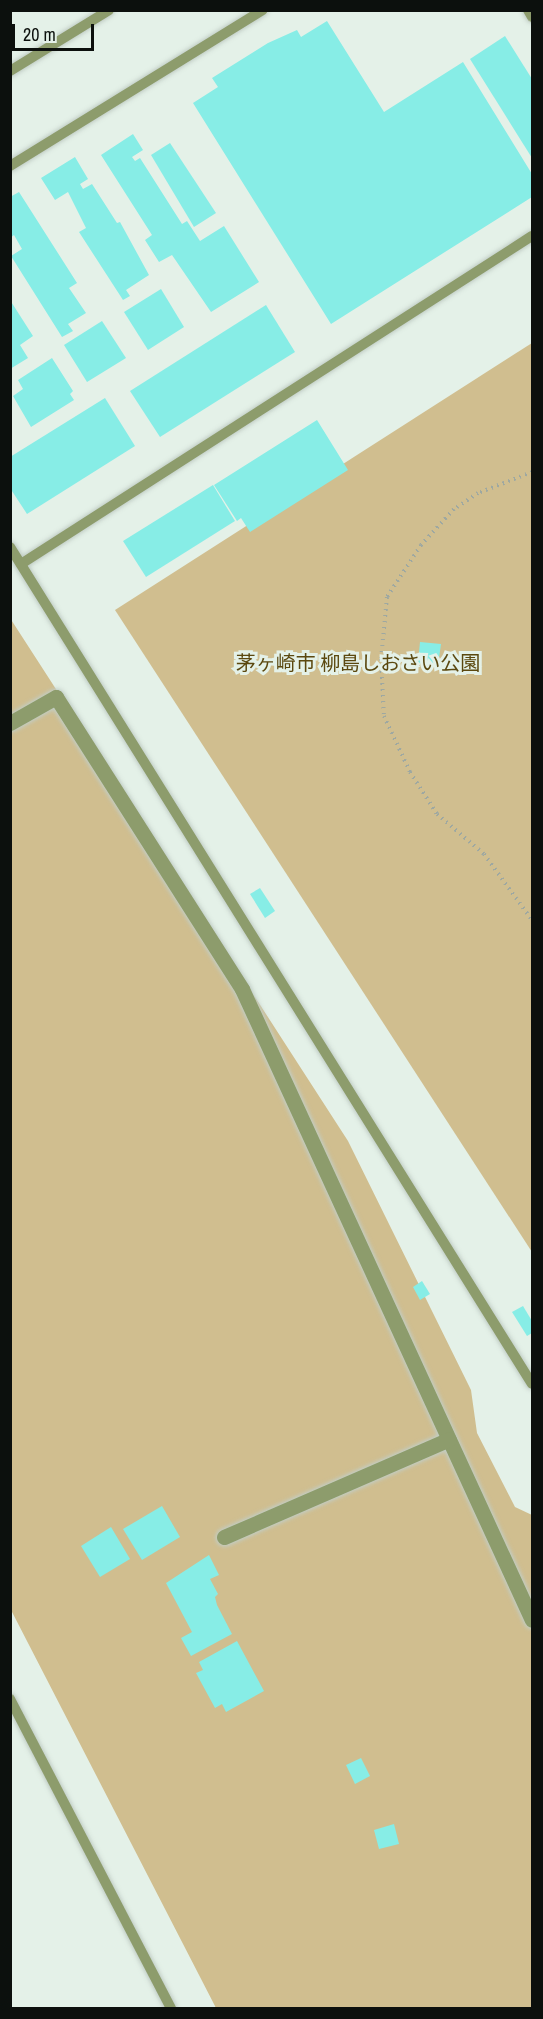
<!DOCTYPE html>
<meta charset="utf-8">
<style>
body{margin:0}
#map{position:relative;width:543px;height:2019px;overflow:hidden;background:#e4f1e8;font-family:"Archivo Narrow","Noto Sans JP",sans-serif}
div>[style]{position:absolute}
.green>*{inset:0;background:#d0be8f}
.building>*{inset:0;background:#87ede6}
.path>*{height:4px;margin-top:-2px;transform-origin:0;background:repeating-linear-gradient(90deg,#9ea8a1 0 1.5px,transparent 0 6px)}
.roads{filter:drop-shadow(0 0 2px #c1cdc5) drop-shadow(0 0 2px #c1cdc5)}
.service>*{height:10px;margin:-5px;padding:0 5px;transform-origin:5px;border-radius:5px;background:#8d9c6c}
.minor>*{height:15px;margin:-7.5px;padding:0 7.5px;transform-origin:7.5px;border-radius:7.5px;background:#8d9c6c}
span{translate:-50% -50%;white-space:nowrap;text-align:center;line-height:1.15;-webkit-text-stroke:6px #e4f1e8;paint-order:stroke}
.park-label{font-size:20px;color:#5b480f}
.frame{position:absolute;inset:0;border:12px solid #0c100d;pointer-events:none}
.scale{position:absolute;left:12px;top:24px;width:82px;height:27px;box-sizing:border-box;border:3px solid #0c100d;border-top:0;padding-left:8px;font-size:18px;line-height:21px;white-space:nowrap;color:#0c100d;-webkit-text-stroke:4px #e4f1e8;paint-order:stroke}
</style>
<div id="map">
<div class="green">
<div style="clip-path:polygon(532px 343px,532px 1252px,115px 610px)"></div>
<div style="clip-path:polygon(10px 618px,348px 1141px,471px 1390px,477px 1433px,515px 1507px,532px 1515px,532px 2008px,216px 2008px,11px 1610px)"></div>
</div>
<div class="building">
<div style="clip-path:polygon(327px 21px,384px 112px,463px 62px,532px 174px,532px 197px,331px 324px,193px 103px,218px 87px,212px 78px,268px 43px,297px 30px,301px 37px)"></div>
<div style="clip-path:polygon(505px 36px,532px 79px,532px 158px,470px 59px)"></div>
<div style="clip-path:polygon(133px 134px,143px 150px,132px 157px,135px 161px,140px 158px,182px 224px,187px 221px,200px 241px,224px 226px,259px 282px,211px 312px,172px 255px,159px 262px,145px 240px,152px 235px,101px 155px)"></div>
<div style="clip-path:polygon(170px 143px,216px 213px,194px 227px,151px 155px)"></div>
<div style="clip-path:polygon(75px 157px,88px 179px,80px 184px,83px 189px,92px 184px,117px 223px,120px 222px,149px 275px,126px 290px,130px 296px,123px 300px,79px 232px,86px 228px,68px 192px,55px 200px,41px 178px)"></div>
<div style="clip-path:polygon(19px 192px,77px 283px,69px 288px,86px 313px,68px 324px,73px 331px,62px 337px,11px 256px,22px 249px,14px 235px,10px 238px,10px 197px)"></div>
<div style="clip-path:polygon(161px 289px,184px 327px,148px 350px,124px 312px)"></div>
<div style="clip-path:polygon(10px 300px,33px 336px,20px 345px,28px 358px,10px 369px)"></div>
<div style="clip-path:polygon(266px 305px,295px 352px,160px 437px,130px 391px)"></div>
<div style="clip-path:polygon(102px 321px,126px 358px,87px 382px,64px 345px)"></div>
<div style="clip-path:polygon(52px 358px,73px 391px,70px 394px,74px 400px,31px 427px,13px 396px,23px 389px,18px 380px)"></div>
<div style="clip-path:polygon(105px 398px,135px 446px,27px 514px,10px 488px,10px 457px)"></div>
<div style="clip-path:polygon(317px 420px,348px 470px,250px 532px,241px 518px,237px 521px,214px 485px)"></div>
<div style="clip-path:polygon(213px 485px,235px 521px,146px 577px,123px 541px)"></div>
<div style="clip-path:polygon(420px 642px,441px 644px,438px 665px,418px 663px)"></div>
<div style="clip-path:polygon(260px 888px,275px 911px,265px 918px,250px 894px)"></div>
<div style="clip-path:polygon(422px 1281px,430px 1294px,420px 1300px,413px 1287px)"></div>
<div style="clip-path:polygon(523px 1306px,532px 1321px,532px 1333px,527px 1336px,512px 1312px)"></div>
<div style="clip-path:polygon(162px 1506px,180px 1537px,142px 1560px,123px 1529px)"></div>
<div style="clip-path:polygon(111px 1527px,130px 1559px,100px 1577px,81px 1546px)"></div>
<div style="clip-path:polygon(209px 1555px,219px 1575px,210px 1579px,218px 1594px,215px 1597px,217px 1605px,232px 1634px,191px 1656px,181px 1638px,192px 1632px,166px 1583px)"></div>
<div style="clip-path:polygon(237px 1641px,264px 1691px,226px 1712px,222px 1704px,215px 1708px,196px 1673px,203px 1670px,199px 1662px)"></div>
<div style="clip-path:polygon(361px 1758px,370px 1776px,355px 1784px,346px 1765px)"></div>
<div style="clip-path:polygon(394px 1824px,399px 1844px,379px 1849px,374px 1830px)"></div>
</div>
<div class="path">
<div style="left:532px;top:472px;width:58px;rotate:158.7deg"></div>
<div style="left:478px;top:493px;width:29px;rotate:146deg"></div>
<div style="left:454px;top:509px;width:49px;rotate:132.5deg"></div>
<div style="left:421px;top:545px;width:62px;rotate:123.2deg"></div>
<div style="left:387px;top:597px;width:62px;rotate:95.5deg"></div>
<div style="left:381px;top:659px;width:57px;rotate:87deg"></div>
<div style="left:384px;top:716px;width:62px;rotate:65.1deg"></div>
<div style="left:410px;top:772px;width:50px;rotate:57.3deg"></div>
<div style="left:437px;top:814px;width:62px;rotate:40.4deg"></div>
<div style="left:484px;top:854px;width:82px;rotate:54deg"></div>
</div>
<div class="roads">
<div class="service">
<div style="left:528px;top:10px;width:8px;rotate:60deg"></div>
<div style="left:10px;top:71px;width:116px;rotate:-31.6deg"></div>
<div style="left:10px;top:166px;width:297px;rotate:-31.7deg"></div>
<div style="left:10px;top:547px;width:986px;rotate:58.05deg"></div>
<div style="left:21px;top:564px;width:607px;rotate:-32.7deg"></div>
<div style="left:10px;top:1699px;width:348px;rotate:62.5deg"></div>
</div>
<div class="minor">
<div style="left:10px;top:723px;width:53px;rotate:-29.5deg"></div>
<div style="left:56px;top:697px;width:346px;rotate:57.5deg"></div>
<div style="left:242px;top:989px;width:694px;rotate:65.32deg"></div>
<div style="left:224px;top:1537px;width:245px;rotate:-23.5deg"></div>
</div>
</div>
<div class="park-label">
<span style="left:358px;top:662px">茅ヶ崎市 柳島しおさい公園</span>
</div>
<div class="frame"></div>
<div class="scale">20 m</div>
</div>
